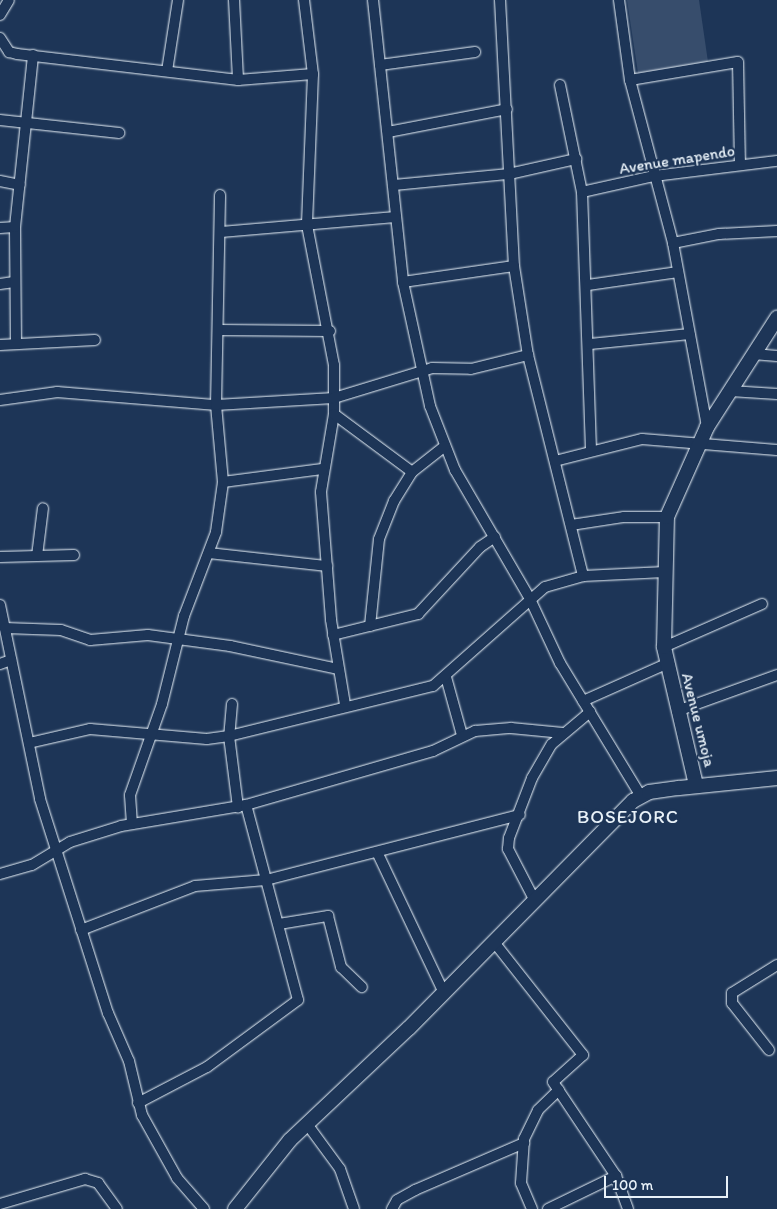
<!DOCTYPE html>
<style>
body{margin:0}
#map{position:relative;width:777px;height:1209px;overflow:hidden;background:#1d3557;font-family:Itim,sans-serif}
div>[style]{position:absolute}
.green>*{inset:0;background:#374d6c}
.roads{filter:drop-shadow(0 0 1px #e8f1f8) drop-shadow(0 0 1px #e8f1f8)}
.street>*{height:10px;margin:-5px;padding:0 5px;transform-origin:5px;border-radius:5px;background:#1d3557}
.secondary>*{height:14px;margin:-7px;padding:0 7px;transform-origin:7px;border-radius:7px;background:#1d3557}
span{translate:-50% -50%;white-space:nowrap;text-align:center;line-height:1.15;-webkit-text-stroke:4.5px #1d3557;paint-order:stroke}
.street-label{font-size:16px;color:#e8f1f8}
.quarter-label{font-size:19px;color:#e8f1f8;letter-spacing:1px}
.scale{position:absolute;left:604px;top:1176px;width:124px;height:22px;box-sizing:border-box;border:2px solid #e8f1f8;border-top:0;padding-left:6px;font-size:15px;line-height:18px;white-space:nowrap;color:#e8f1f8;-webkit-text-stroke:4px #1d3557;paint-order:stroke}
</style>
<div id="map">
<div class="green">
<div style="clip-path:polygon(627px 0,699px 0,708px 62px,638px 73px)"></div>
</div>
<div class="roads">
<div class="street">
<div style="left:234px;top:0;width:80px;rotate:87.1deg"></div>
<div style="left:304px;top:0;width:75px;rotate:83.1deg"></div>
<div style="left:313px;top:74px;width:151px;rotate:92.3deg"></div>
<div style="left:307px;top:225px;width:143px;rotate:79.1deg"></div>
<div style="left:334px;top:365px;width:49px;rotate:90deg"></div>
<div style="left:334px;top:414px;width:79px;rotate:99.5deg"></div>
<div style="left:321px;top:492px;width:128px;rotate:85.5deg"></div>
<div style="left:331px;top:620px;width:86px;rotate:80.6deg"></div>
<div style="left:373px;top:0;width:284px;rotate:83.9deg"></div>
<div style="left:403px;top:282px;width:127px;rotate:77.7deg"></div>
<div style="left:430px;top:406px;width:69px;rotate:68.7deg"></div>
<div style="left:455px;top:470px;width:149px;rotate:59.8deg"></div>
<div style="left:530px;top:599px;width:71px;rotate:64.9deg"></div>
<div style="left:560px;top:663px;width:156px;rotate:58.7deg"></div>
<div style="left:500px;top:0;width:266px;rotate:87deg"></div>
<div style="left:514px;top:266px;width:90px;rotate:81.1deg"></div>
<div style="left:528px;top:355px;width:228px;rotate:76deg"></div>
<div style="left:619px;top:0;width:81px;rotate:82.2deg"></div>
<div style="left:630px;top:80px;width:169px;rotate:75.2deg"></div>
<div style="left:673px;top:243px;width:187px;rotate:79.5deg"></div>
<div style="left:0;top:15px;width:17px;rotate:-59deg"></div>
<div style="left:0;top:38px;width:17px;rotate:57deg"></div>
<div style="left:9px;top:52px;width:8px;rotate:14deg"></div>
<div style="left:17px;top:54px;width:223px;rotate:6.7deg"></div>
<div style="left:238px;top:80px;width:75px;rotate:-4.6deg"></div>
<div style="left:380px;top:65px;width:96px;rotate:-7.8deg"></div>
<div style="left:167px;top:71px;width:72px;rotate:-81.2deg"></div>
<div style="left:630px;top:80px;width:109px;rotate:-9.5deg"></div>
<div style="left:738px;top:62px;width:103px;rotate:88.9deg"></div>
<div style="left:560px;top:85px;width:109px;rotate:78.4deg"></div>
<div style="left:582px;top:192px;width:259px;rotate:88deg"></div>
<div style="left:0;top:120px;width:120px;rotate:6.2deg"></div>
<div style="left:388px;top:132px;width:121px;rotate:-10.9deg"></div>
<div style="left:0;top:181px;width:20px;rotate:11deg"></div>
<div style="left:394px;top:185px;width:116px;rotate:-5.5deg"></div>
<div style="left:509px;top:174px;width:69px;rotate:-12.6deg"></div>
<div style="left:582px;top:192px;width:74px;rotate:-12.5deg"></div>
<div style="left:654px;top:176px;width:124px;rotate:-7deg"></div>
<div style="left:0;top:228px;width:15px;rotate:-4deg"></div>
<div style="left:221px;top:232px;width:175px;rotate:-4.9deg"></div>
<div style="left:673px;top:243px;width:47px;rotate:-11.1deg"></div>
<div style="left:719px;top:234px;width:58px;rotate:-3deg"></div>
<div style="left:403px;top:282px;width:112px;rotate:-8.2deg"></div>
<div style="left:0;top:284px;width:14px;rotate:-8deg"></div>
<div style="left:588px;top:285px;width:91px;rotate:-8.2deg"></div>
<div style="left:218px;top:330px;width:112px;rotate:0.5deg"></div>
<div style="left:16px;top:344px;width:117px;rotate:-90.5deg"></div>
<div style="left:15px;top:227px;width:173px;rotate:-84deg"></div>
<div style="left:590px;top:344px;width:100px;rotate:-5.7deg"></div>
<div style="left:0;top:345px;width:95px;rotate:-3deg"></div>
<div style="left:753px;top:354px;width:24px;rotate:5deg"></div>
<div style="left:730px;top:391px;width:47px;rotate:3.7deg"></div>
<div style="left:0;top:400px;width:58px;rotate:-8deg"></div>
<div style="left:57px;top:392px;width:160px;rotate:4.7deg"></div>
<div style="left:216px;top:405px;width:118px;rotate:-3.4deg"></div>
<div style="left:334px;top:398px;width:102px;rotate:-17deg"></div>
<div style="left:432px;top:368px;width:39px;rotate:1deg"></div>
<div style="left:471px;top:369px;width:59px;rotate:-13.8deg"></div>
<div style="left:334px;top:414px;width:97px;rotate:36.6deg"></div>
<div style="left:555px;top:461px;width:90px;rotate:-14.2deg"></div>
<div style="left:642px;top:439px;width:135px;rotate:4.7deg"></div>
<div style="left:223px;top:482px;width:100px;rotate:-7.5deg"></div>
<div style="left:571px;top:525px;width:54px;rotate:-8.6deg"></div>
<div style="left:624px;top:517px;width:43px"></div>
<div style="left:209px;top:553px;width:119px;rotate:6.3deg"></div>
<div style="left:37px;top:556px;width:48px;rotate:-82.9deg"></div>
<div style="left:0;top:557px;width:74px;rotate:-1.5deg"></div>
<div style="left:0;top:605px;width:198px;rotate:78.3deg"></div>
<div style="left:40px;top:799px;width:225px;rotate:72.4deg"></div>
<div style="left:108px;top:1013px;width:52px;rotate:66.4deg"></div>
<div style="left:129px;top:1061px;width:56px;rotate:76.5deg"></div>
<div style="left:142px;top:1115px;width:72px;rotate:60.9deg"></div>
<div style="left:177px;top:1178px;width:41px;rotate:48.9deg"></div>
<div style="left:370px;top:626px;width:87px;rotate:-84.1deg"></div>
<div style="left:379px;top:539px;width:41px;rotate:-68.5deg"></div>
<div style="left:394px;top:501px;width:34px;rotate:-58deg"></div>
<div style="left:412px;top:472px;width:42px;rotate:-38.2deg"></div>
<div style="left:5px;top:628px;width:56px;rotate:2deg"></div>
<div style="left:61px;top:630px;width:31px;rotate:19deg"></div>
<div style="left:90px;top:640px;width:58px;rotate:-4.9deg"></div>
<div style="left:148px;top:635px;width:83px;rotate:7.6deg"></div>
<div style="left:230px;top:646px;width:110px;rotate:12deg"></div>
<div style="left:333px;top:635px;width:88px;rotate:-13.9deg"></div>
<div style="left:418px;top:614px;width:91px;rotate:-47.2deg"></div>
<div style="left:480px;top:547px;width:18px;rotate:-34deg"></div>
<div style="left:664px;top:647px;width:107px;rotate:-23.7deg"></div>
<div style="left:0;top:664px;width:12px;rotate:-20deg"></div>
<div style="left:446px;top:677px;width:60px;rotate:74.6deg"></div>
<div style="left:583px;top:701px;width:91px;rotate:-24deg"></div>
<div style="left:232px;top:704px;width:32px;rotate:95deg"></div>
<div style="left:229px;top:736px;width:72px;rotate:82.8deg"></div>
<div style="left:677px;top:711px;width:106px;rotate:-19.8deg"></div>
<div style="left:29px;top:743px;width:63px;rotate:-12.9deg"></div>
<div style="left:90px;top:729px;width:117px;rotate:4.9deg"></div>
<div style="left:207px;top:739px;width:22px;rotate:-8deg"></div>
<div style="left:229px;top:736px;width:210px;rotate:-13.8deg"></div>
<div style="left:433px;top:686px;width:149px;rotate:-41.5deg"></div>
<div style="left:545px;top:587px;width:40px;rotate:-16deg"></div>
<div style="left:583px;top:576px;width:82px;rotate:-2.8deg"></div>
<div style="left:132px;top:824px;width:29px;rotate:-94deg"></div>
<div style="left:130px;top:795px;width:96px;rotate:-70.6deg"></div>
<div style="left:162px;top:704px;width:91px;rotate:-76deg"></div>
<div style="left:184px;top:616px;width:90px;rotate:-69.1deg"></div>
<div style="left:216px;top:532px;width:50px;rotate:-82deg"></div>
<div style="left:223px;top:482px;width:77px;rotate:-95.2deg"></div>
<div style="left:216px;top:405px;width:210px;rotate:-88.9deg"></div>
<div style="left:378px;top:854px;width:154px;rotate:64.6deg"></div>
<div style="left:0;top:874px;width:33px;rotate:-16deg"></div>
<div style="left:32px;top:865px;width:44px;rotate:-31.2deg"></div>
<div style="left:70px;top:842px;width:53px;rotate:-17.4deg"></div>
<div style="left:121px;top:826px;width:127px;rotate:-9.5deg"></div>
<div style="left:246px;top:805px;width:195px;rotate:-16.1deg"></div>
<div style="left:433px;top:751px;width:47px;rotate:-25.5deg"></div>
<div style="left:475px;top:731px;width:36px;rotate:-5deg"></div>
<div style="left:511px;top:728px;width:52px;rotate:5.5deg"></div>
<div style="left:535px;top:901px;width:59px;rotate:-117.4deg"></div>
<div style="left:508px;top:849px;width:11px;rotate:-85deg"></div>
<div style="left:509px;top:838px;width:64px;rotate:-69deg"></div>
<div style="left:532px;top:778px;width:39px;rotate:-60deg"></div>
<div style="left:552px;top:744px;width:50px;rotate:-40.1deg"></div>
<div style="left:279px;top:924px;width:50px;rotate:-9.3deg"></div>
<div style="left:328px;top:916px;width:53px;rotate:75.7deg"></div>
<div style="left:341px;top:967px;width:29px;rotate:44deg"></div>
<div style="left:81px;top:930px;width:122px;rotate:-21.1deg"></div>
<div style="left:195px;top:886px;width:71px;rotate:-4.8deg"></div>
<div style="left:266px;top:880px;width:262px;rotate:-14.4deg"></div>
<div style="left:494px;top:942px;width:144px;rotate:51.8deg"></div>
<div style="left:583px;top:1055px;width:40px;rotate:138deg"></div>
<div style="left:553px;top:1082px;width:113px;rotate:56.2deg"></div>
<div style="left:616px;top:1176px;width:35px;rotate:70deg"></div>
<div style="left:769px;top:1050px;width:60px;rotate:-128.2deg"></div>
<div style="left:732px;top:1003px;width:10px;rotate:-90deg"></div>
<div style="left:732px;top:993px;width:53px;rotate:-31.9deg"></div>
<div style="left:138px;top:1103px;width:78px;rotate:-27.6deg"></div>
<div style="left:207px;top:1067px;width:113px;rotate:-36.4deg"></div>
<div style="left:298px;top:1000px;width:202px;rotate:-104.9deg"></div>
<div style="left:307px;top:1124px;width:56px;rotate:53.7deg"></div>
<div style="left:340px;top:1169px;width:42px;rotate:70.7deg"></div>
<div style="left:0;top:1204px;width:89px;rotate:-16.4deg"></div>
<div style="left:85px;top:1179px;width:14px;rotate:17deg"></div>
<div style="left:98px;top:1183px;width:32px;rotate:54deg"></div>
<div style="left:392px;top:1209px;width:10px;rotate:-61deg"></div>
<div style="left:397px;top:1200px;width:21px;rotate:-29deg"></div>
<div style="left:415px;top:1190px;width:119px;rotate:-23.3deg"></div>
<div style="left:532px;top:1209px;width:28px;rotate:-113deg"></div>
<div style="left:521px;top:1183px;width:44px;rotate:-86.1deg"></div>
<div style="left:524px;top:1139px;width:32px;rotate:-64deg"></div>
<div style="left:538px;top:1110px;width:29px;rotate:-44deg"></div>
<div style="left:548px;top:1209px;width:76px;rotate:-25.9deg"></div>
</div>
<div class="secondary">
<div style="left:696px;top:785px;width:142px;rotate:-103.1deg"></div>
<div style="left:664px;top:647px;width:130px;rotate:-88.7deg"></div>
<div style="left:667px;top:517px;width:98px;rotate:-66deg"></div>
<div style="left:707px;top:427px;width:130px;rotate:-57.3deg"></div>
<div style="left:235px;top:1209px;width:88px;rotate:-51.4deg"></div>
<div style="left:290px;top:1140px;width:163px;rotate:-43.3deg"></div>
<div style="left:409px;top:1028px;width:319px;rotate:-45.4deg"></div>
<div style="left:633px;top:801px;width:18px;rotate:-29deg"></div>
<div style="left:649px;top:792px;width:30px;rotate:-8deg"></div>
<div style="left:679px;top:788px;width:99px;rotate:-5.8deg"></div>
</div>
</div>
<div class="street-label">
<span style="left:677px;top:160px;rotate:-9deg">Avenue mapendo</span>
<span style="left:698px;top:720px;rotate:76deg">Avenue umoja</span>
</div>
<div class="quarter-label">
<span style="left:628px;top:817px">BOSEJORC</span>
</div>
<div class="scale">100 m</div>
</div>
